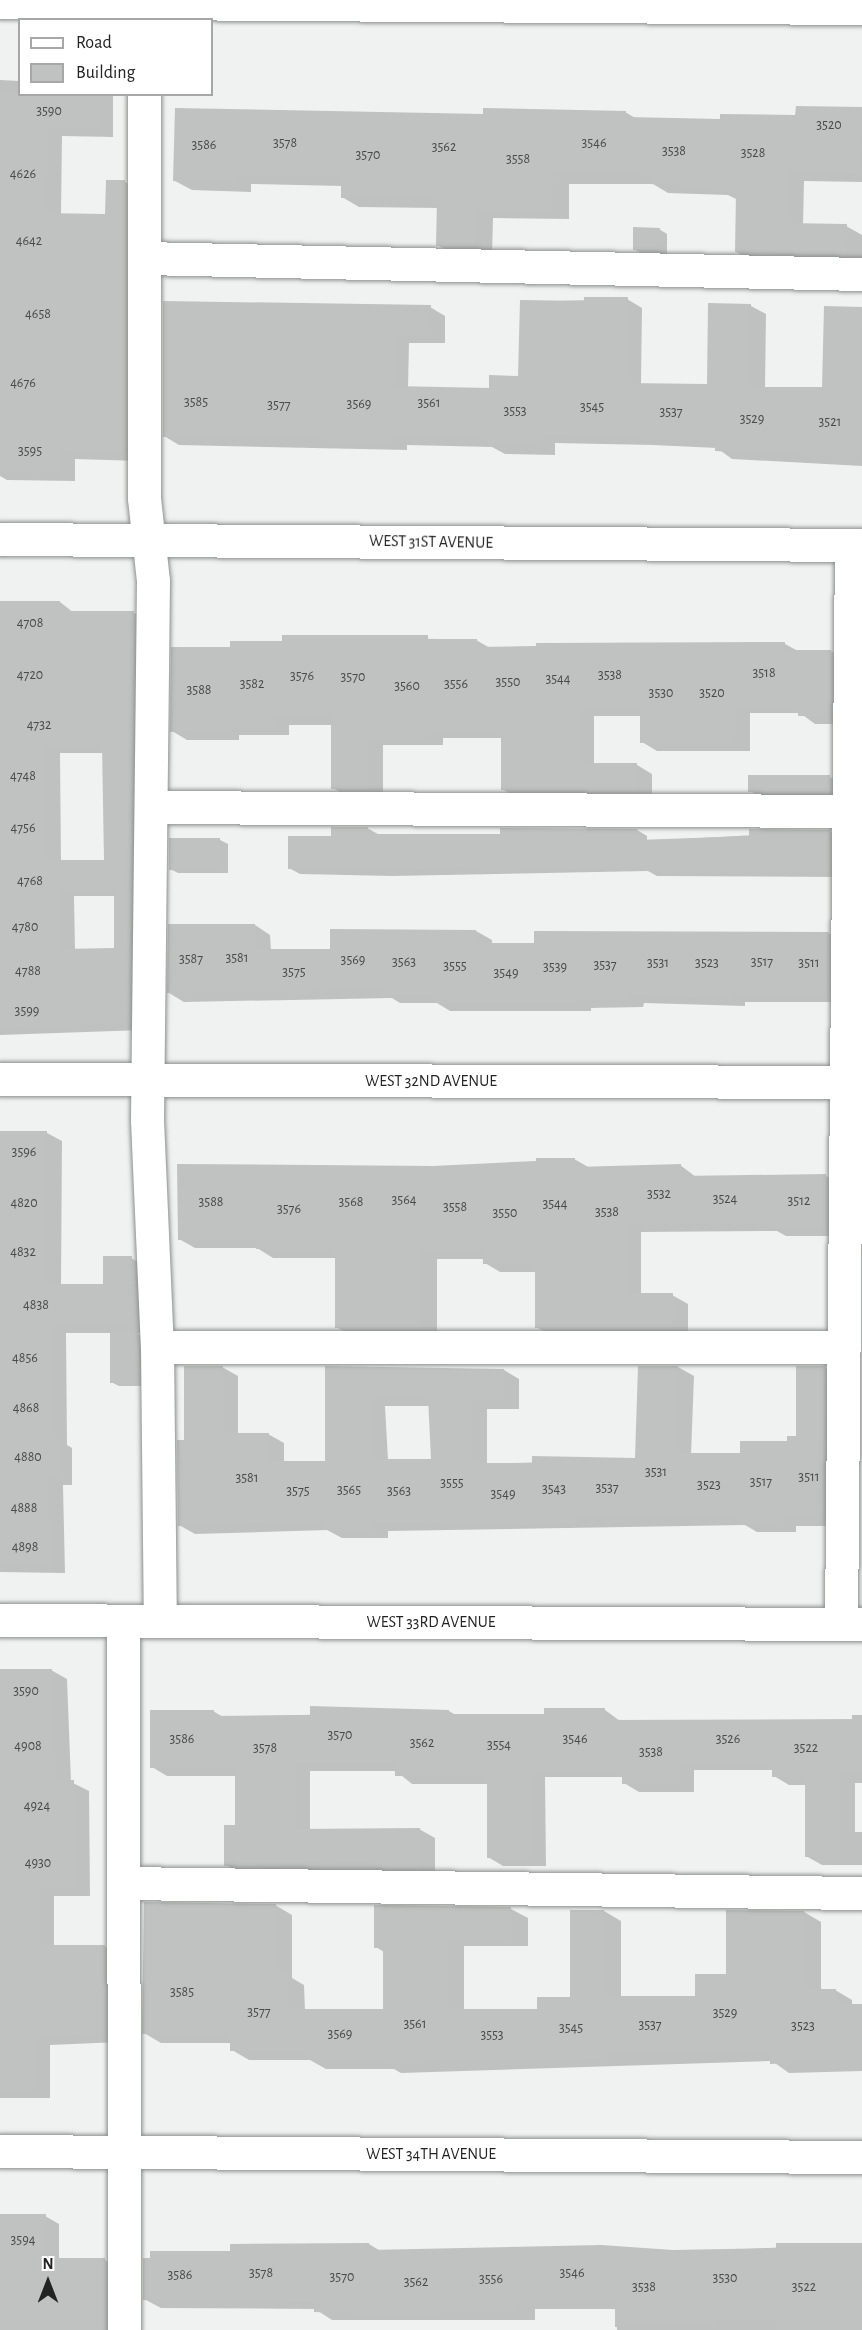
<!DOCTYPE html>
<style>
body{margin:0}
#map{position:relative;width:862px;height:2330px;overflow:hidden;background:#eff2f1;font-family:"Alegreya Sans",sans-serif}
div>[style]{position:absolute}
.shadow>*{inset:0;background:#0003}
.building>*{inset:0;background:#bfc2c0}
.roads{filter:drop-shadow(0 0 2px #8d8f8e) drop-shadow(0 0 2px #8d8f8e)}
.minor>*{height:33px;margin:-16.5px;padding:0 16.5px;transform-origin:16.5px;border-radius:16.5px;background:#fff}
span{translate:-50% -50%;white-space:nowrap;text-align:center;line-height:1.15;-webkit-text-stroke:6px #fff;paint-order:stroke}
.number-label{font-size:14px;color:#494b4a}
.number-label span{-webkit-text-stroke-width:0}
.street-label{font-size:16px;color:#222322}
.legend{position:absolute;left:18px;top:18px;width:195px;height:78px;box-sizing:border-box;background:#fff;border:2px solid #a7a7a7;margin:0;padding:8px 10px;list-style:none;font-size:18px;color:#222322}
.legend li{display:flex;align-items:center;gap:12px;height:30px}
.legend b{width:30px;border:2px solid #a7a7a7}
.north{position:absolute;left:18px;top:2252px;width:60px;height:60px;-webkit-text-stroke:4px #fff;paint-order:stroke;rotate:0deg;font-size:16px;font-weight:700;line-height:24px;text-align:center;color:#222322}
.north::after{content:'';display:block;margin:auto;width:21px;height:27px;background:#222322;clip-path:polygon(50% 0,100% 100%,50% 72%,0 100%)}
</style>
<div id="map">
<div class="shadow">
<div style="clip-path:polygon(0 80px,20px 81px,20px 94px,113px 94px,113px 137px,62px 136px,61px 215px,107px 215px,125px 182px,140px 190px,140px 461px,75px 459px,75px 481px,7px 480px,0 476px)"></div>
<div style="clip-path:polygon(797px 107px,862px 109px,862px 182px,804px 181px,803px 225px,846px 226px,862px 235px,862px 264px,754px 262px,736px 252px,738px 200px,728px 195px,668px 193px,653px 184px,569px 184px,569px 219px,493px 218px,492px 256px,455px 255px,437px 245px,438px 208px,359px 207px,342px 197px,342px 186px,251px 184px,251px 192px,192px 190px,175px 181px,485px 115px,625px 112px,637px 119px,721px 121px,797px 117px)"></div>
<div style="clip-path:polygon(659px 229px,667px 234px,667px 254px,642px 254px,634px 249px)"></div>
<div style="clip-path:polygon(627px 299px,642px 308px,641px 384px,708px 386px,710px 305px,751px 306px,766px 314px,765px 388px,823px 389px,825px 308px,862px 309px,862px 466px,732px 459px,717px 448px,653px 445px,555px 443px,555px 455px,505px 454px,492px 447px,407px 445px,407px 450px,179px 445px,164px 436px,430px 307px,445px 316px,445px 343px,409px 343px,408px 388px,491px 390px,520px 377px,521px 302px)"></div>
<div style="clip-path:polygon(evenodd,0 602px,60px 602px,74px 613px,134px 613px,148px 621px,143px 1030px,0 1035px,0 602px,60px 753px,104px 753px,106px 861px,61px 861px,60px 753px,0 602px,74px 896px,115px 896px,115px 950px,75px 951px,74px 896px)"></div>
<div style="clip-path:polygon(322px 636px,476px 640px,490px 648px,785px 644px,798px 651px,831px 651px,846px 660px,846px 724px,815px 724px,800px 713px,750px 713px,750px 751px,657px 751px,642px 742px,642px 716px,594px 716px,594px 765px,637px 765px,652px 774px,652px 799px,518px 798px,502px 789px,503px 738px,443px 738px,443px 745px,383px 745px,383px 798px,348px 797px,333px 788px,333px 725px,289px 725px,289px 735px,239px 735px,239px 740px,187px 740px,172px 731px,232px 649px)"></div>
<div style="clip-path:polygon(830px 777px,837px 781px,837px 796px,757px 795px,750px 791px)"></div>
<div style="clip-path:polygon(367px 828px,378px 834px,502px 836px,637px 830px,647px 836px,647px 841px,829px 831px,840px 837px,839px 877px,657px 876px,648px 871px,392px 876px,300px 874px,289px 868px,333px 837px)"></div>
<div style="clip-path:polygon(220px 840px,228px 844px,228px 873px,178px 873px,170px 869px)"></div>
<div style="clip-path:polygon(255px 925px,270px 935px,271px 951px,331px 951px,476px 931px,492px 940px,492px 945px,828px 933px,844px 942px,844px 1002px,745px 1002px,745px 1006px,644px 1003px,643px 1007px,591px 1008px,591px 1011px,450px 1011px,437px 1003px,400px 1003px,392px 998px,184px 1002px,169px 993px)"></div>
<div style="clip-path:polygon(0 1133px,47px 1133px,62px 1141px,61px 1286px,105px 1286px,131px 1258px,147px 1267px,147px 1333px,136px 1333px,145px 1338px,146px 1386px,119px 1386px,111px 1382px,111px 1333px,66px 1333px,67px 1445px,72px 1448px,72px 1485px,63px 1485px,65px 1573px,0 1572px)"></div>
<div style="clip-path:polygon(574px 1159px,590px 1168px,680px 1165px,696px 1177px,826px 1176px,842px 1185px,841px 1236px,786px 1236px,777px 1231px,641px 1232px,641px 1295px,672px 1295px,688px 1304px,688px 1336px,552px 1336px,536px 1327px,536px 1272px,500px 1272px,485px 1263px,485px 1259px,437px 1259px,437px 1336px,352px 1336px,336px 1327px,336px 1258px,273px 1258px,257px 1248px,195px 1248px,179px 1239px,433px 1168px)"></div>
<div style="clip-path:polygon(evenodd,222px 1367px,238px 1376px,238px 1434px,268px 1434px,284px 1443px,284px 1462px,326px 1462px,326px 1367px,504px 1370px,519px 1379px,519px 1409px,487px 1409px,487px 1464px,637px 1459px,639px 1367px,678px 1367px,694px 1376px,691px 1455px,741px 1455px,788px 1443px,797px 1438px,824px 1367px,840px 1376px,838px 1526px,796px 1526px,796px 1532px,757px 1532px,745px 1525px,388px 1531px,388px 1538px,342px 1538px,327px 1530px,195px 1534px,179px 1525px,186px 1442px,222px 1367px,385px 1406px,430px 1406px,433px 1460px,388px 1460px,385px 1406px)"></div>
<div style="clip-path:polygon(51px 1670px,67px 1679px,71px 1782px,89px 1791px,90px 1896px,54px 1896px,54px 1946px,104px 1946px,120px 1955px,120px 2042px,50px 2045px,50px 2098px,0 2098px,0 1671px)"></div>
<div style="clip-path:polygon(545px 1710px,605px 1710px,620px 1721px,852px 1721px,852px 1715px,862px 1715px,862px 1783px,855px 1783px,855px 1832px,862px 1832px,862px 1865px,822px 1865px,806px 1856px,806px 1785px,789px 1785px,774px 1776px,774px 1770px,694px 1770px,694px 1792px,639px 1792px,624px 1783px,624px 1777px,545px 1777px,546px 1866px,503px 1866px,488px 1857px,488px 1784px,412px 1784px,396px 1771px,310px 1771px,310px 1831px,419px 1829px,435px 1838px,435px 1876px,241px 1874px,226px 1865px,236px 1826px,236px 1776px,167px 1776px,152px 1767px,213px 1711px,223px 1717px,449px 1711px,457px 1716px,545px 1716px)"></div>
<div style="clip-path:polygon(275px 1905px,292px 1915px,292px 1978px,304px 1985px,305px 2010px,384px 2010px,384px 1952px,376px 1947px,511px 1909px,528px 1918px,528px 1946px,464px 1946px,464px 2010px,539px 2010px,572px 1999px,604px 1911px,621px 1921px,621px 1998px,697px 1998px,728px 1975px,728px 1911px,804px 1912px,821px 1922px,821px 1990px,835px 1990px,852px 2000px,852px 2006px,862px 2006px,862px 2071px,789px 2073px,772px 2061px,401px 2073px,394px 2069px,326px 2069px,310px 2060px,249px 2060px,232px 2050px,232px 2043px,161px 2043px,144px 2033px)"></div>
<div style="clip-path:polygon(0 2216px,45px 2216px,59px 2224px,59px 2260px,105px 2260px,118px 2268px,121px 2330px,0 2330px)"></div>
<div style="clip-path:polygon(369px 2244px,382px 2252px,673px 2252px,862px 2244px,862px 2330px,617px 2330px,616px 2309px,535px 2309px,535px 2320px,332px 2320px,315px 2309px,161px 2308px,144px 2299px,231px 2253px)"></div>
</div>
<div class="building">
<div style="clip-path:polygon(0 94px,99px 94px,98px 129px,48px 128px,46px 213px,105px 214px,106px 180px,125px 180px,125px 453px,61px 451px,60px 473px,0 472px)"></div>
<div style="clip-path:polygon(796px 106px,862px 107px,861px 173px,787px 172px,786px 223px,847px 224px,846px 255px,735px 252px,736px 191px,718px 191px,719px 186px,650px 184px,650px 175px,553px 174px,552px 210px,476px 209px,475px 247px,436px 246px,437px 199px,341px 198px,341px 177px,234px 175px,234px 182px,173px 181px,175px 108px,483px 114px,483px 108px,626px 111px,626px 117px,720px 119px,720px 114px,795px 115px)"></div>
<div style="clip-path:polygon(633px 227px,660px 228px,659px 251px,633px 250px)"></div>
<div style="clip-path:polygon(584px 297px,628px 297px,626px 383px,707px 384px,708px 303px,751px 304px,750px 387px,822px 387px,824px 306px,862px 307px,857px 458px,715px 451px,715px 441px,641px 440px,641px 437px,540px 435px,540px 447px,488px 446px,488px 439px,392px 437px,392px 442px,325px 441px,325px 437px,163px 437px,163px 301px,431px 305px,430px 335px,394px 335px,393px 386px,489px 388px,489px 375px,518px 376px,520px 300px,584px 301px)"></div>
<div style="clip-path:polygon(evenodd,0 601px,60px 601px,60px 611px,134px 611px,129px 1023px,0 1028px,0 601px,46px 746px,102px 746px,104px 860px,47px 860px,46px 746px,0 601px,60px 889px,114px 889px,114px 948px,61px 949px,60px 889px)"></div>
<div style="clip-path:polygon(282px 635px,428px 635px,428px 639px,477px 639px,477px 647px,536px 646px,536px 643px,785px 642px,785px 650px,831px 650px,831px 716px,798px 716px,798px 705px,735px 705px,735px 743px,640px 743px,640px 708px,579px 708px,579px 763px,637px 763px,637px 791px,501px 790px,501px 730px,428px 730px,428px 737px,368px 737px,368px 789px,331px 789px,331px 717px,274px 717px,274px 727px,170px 732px,171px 647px,230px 647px,230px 641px,282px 641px)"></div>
<div style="clip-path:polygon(748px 775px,830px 775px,830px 792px,748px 792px)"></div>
<div style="clip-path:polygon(331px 827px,368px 827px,368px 834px,500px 834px,500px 828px,637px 829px,637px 840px,749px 836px,749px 829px,830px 830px,829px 872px,645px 871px,645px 866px,523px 871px,483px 871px,483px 866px,381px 871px,288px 869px,288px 836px,331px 836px)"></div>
<div style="clip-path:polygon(169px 838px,220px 838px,221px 870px,169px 870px)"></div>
<div style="clip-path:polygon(168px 924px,255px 924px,255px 949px,330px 949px,330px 929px,476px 930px,476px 943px,534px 943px,534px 931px,829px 932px,828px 993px,729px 993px,729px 998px,628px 995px,628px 999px,576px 999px,576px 1003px,433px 1003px,433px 995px,383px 995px,383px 990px,167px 993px)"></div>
<div style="clip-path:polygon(0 1131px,47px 1131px,46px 1284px,103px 1284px,103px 1256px,132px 1256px,132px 1325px,51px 1325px,52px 1437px,57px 1437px,57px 1477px,48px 1477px,50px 1565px,0 1564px)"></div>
<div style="clip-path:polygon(536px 1158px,575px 1158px,575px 1167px,681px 1164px,681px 1176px,826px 1174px,826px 1228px,768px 1228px,768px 1223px,625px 1224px,625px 1293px,673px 1293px,673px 1328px,535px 1328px,535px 1264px,483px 1264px,483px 1250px,422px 1250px,422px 1328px,335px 1328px,335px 1249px,256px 1249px,256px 1240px,178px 1240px,177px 1164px,433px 1166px,536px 1161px)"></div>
<div style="clip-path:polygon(110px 1332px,138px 1332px,139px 1383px,110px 1383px)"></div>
<div style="clip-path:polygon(evenodd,184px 1366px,223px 1366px,223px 1433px,269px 1433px,269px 1461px,325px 1461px,325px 1366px,504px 1369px,504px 1400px,472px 1400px,472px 1463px,532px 1463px,532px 1456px,635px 1458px,638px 1366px,678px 1366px,676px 1453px,740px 1453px,740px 1441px,787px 1441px,787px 1436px,796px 1436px,796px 1366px,825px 1366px,823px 1518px,781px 1518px,781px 1524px,740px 1524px,740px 1517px,577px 1518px,577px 1523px,525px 1525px,373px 1523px,373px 1530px,325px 1530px,325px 1521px,178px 1526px,177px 1440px,184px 1440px,184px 1366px,428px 1397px,431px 1459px,373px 1459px,370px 1398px,428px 1397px)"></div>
<div style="clip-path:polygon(0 1669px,52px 1669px,56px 1780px,74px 1780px,75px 1888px,39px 1888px,39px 1945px,105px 1945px,105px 2034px,34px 2037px,34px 2090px,0 2090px)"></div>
<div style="clip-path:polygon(310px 1706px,449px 1710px,449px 1714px,544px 1714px,544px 1708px,605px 1708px,605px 1720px,862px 1719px,862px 1774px,840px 1774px,840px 1857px,805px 1857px,805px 1777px,772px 1777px,772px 1762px,679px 1762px,679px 1784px,622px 1784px,622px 1769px,530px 1769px,531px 1858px,487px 1858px,487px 1776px,395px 1776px,395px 1763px,295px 1763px,295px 1829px,420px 1828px,420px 1868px,374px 1868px,374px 1862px,224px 1866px,224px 1825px,235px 1825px,235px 1768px,150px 1768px,150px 1710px,214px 1710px,214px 1716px,310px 1715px)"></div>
<div style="clip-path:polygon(144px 1902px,276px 1904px,276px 1974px,288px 1974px,288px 2009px,383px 2009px,383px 1948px,374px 1948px,374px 1905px,511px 1907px,511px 1937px,448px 1937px,448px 2009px,537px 2009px,537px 1997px,570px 1997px,570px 1910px,604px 1910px,604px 1996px,695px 1996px,695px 1974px,726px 1974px,726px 1910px,804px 1911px,804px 1989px,836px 1989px,836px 2004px,862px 2004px,862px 2060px,770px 2064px,770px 2052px,673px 2052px,605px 2054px,605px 2059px,383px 2064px,383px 2060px,308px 2060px,308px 2051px,230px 2051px,230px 2034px,142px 2034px)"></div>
<div style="clip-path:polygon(0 2214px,46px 2214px,46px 2258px,105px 2258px,105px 2330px,0 2330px)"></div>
<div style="clip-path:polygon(369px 2243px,369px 2250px,601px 2245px,673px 2250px,776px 2248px,776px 2243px,862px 2243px,862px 2330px,776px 2330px,776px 2319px,717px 2321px,717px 2326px,615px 2327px,615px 2300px,519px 2300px,519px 2311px,393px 2314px,314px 2312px,314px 2301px,143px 2300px,143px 2258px,150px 2258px,150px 2251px,230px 2251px,230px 2244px)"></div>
</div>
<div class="roads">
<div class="minor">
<div style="left:0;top:2px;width:862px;rotate:0.4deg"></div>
<div style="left:144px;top:94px;width:404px;rotate:90deg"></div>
<div style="left:144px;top:498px;width:83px;rotate:83.8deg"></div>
<div style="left:153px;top:581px;width:539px;rotate:90.64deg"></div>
<div style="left:147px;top:1120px;width:227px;rotate:87.5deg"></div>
<div style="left:157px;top:1347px;width:274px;rotate:89.4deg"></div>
<div style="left:144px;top:258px;width:718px;rotate:1.28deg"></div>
<div style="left:0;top:539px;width:862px;rotate:0.4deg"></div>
<div style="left:151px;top:807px;width:699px;rotate:0.33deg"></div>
<div style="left:0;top:1079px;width:862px;rotate:0.2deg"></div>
<div style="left:157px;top:1347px;width:687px"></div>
<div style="left:0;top:1620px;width:862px;rotate:0.27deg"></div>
<div style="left:123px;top:1621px;width:709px;rotate:89.92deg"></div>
<div style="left:841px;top:1624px;width:1079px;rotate:-89.47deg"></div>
<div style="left:123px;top:1883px;width:739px;rotate:0.78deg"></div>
<div style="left:0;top:2151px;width:862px;rotate:0.4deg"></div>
</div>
</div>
<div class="number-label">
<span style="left:49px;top:111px">3590</span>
<span style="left:829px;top:125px">3520</span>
<span style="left:285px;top:143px">3578</span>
<span style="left:594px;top:143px">3546</span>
<span style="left:204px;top:145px">3586</span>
<span style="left:444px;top:147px">3562</span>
<span style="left:674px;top:151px">3538</span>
<span style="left:753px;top:153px">3528</span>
<span style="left:368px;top:155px">3570</span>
<span style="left:518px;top:159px">3558</span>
<span style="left:23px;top:174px">4626</span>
<span style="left:29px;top:241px">4642</span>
<span style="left:38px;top:314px">4658</span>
<span style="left:23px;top:383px">4676</span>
<span style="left:196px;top:402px">3585</span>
<span style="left:429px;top:403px">3561</span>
<span style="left:359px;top:404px">3569</span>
<span style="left:279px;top:405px">3577</span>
<span style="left:592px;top:407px">3545</span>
<span style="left:515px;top:411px">3553</span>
<span style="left:671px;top:412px">3537</span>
<span style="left:752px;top:419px">3529</span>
<span style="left:830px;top:422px">3521</span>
<span style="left:30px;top:451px">3595</span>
<span style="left:30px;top:623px">4708</span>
<span style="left:764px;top:673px">3518</span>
<span style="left:30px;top:675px">4720</span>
<span style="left:610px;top:675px">3538</span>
<span style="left:302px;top:676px">3576</span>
<span style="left:353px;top:677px">3570</span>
<span style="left:558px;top:679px">3544</span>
<span style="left:508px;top:682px">3550</span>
<span style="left:252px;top:684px">3582</span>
<span style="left:456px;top:684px">3556</span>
<span style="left:407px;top:686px">3560</span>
<span style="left:199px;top:690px">3588</span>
<span style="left:661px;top:693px">3530</span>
<span style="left:712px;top:693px">3520</span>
<span style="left:39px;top:725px">4732</span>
<span style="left:23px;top:776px">4748</span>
<span style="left:23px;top:828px">4756</span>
<span style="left:30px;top:881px">4768</span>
<span style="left:25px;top:927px">4780</span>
<span style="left:237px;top:958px">3581</span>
<span style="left:191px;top:959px">3587</span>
<span style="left:353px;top:960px">3569</span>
<span style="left:404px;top:962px">3563</span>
<span style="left:762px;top:962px">3517</span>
<span style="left:658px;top:963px">3531</span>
<span style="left:707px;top:963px">3523</span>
<span style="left:809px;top:963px">3511</span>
<span style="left:605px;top:965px">3537</span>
<span style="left:455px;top:966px">3555</span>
<span style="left:555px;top:967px">3539</span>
<span style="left:28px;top:971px">4788</span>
<span style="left:294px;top:972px">3575</span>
<span style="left:506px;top:973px">3549</span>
<span style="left:27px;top:1011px">3599</span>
<span style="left:24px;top:1152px">3596</span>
<span style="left:659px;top:1194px">3532</span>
<span style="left:725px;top:1199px">3524</span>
<span style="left:404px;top:1200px">3564</span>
<span style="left:799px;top:1201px">3512</span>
<span style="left:211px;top:1202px">3588</span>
<span style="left:351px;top:1202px">3568</span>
<span style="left:24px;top:1203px">4820</span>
<span style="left:555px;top:1204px">3544</span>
<span style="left:455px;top:1207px">3558</span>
<span style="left:289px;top:1209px">3576</span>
<span style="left:607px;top:1212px">3538</span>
<span style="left:505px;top:1213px">3550</span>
<span style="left:23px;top:1252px">4832</span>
<span style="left:36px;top:1305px">4838</span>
<span style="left:25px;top:1358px">4856</span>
<span style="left:26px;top:1408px">4868</span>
<span style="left:28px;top:1457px">4880</span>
<span style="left:656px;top:1472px">3531</span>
<span style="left:809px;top:1477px">3511</span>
<span style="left:247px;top:1478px">3581</span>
<span style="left:761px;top:1482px">3517</span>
<span style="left:452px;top:1483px">3555</span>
<span style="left:709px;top:1485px">3523</span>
<span style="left:607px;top:1488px">3537</span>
<span style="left:554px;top:1489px">3543</span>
<span style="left:349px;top:1490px">3565</span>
<span style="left:298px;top:1491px">3575</span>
<span style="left:399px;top:1491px">3563</span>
<span style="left:503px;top:1494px">3549</span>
<span style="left:24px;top:1508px">4888</span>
<span style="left:25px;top:1547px">4898</span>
<span style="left:26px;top:1691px">3590</span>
<span style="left:340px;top:1735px">3570</span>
<span style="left:182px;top:1739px">3586</span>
<span style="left:575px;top:1739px">3546</span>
<span style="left:728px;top:1739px">3526</span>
<span style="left:422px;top:1743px">3562</span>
<span style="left:499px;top:1745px">3554</span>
<span style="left:28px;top:1746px">4908</span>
<span style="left:265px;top:1748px">3578</span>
<span style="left:806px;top:1748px">3522</span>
<span style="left:651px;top:1752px">3538</span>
<span style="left:37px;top:1806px">4924</span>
<span style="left:38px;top:1863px">4930</span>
<span style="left:182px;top:1992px">3585</span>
<span style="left:259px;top:2012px">3577</span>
<span style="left:725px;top:2013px">3529</span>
<span style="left:415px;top:2024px">3561</span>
<span style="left:650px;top:2025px">3537</span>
<span style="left:803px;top:2026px">3523</span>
<span style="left:571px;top:2028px">3545</span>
<span style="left:340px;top:2034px">3569</span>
<span style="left:492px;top:2035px">3553</span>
<span style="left:23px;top:2240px">3594</span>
<span style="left:261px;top:2273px">3578</span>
<span style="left:572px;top:2273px">3546</span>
<span style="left:180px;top:2275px">3586</span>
<span style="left:342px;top:2277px">3570</span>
<span style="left:725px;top:2278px">3530</span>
<span style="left:491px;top:2279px">3556</span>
<span style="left:416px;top:2282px">3562</span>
<span style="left:644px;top:2287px">3538</span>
<span style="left:804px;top:2287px">3522</span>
</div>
<div class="street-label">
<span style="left:431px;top:542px;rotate:1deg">WEST 31ST AVENUE</span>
<span style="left:431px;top:1081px">WEST 32ND AVENUE</span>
<span style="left:431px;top:1622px">WEST 33RD AVENUE</span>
<span style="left:431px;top:2154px">WEST 34TH AVENUE</span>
</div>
<ul class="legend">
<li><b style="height:8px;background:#fff"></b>Road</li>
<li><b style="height:16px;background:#bfc2c0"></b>Building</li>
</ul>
<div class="north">N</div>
</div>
